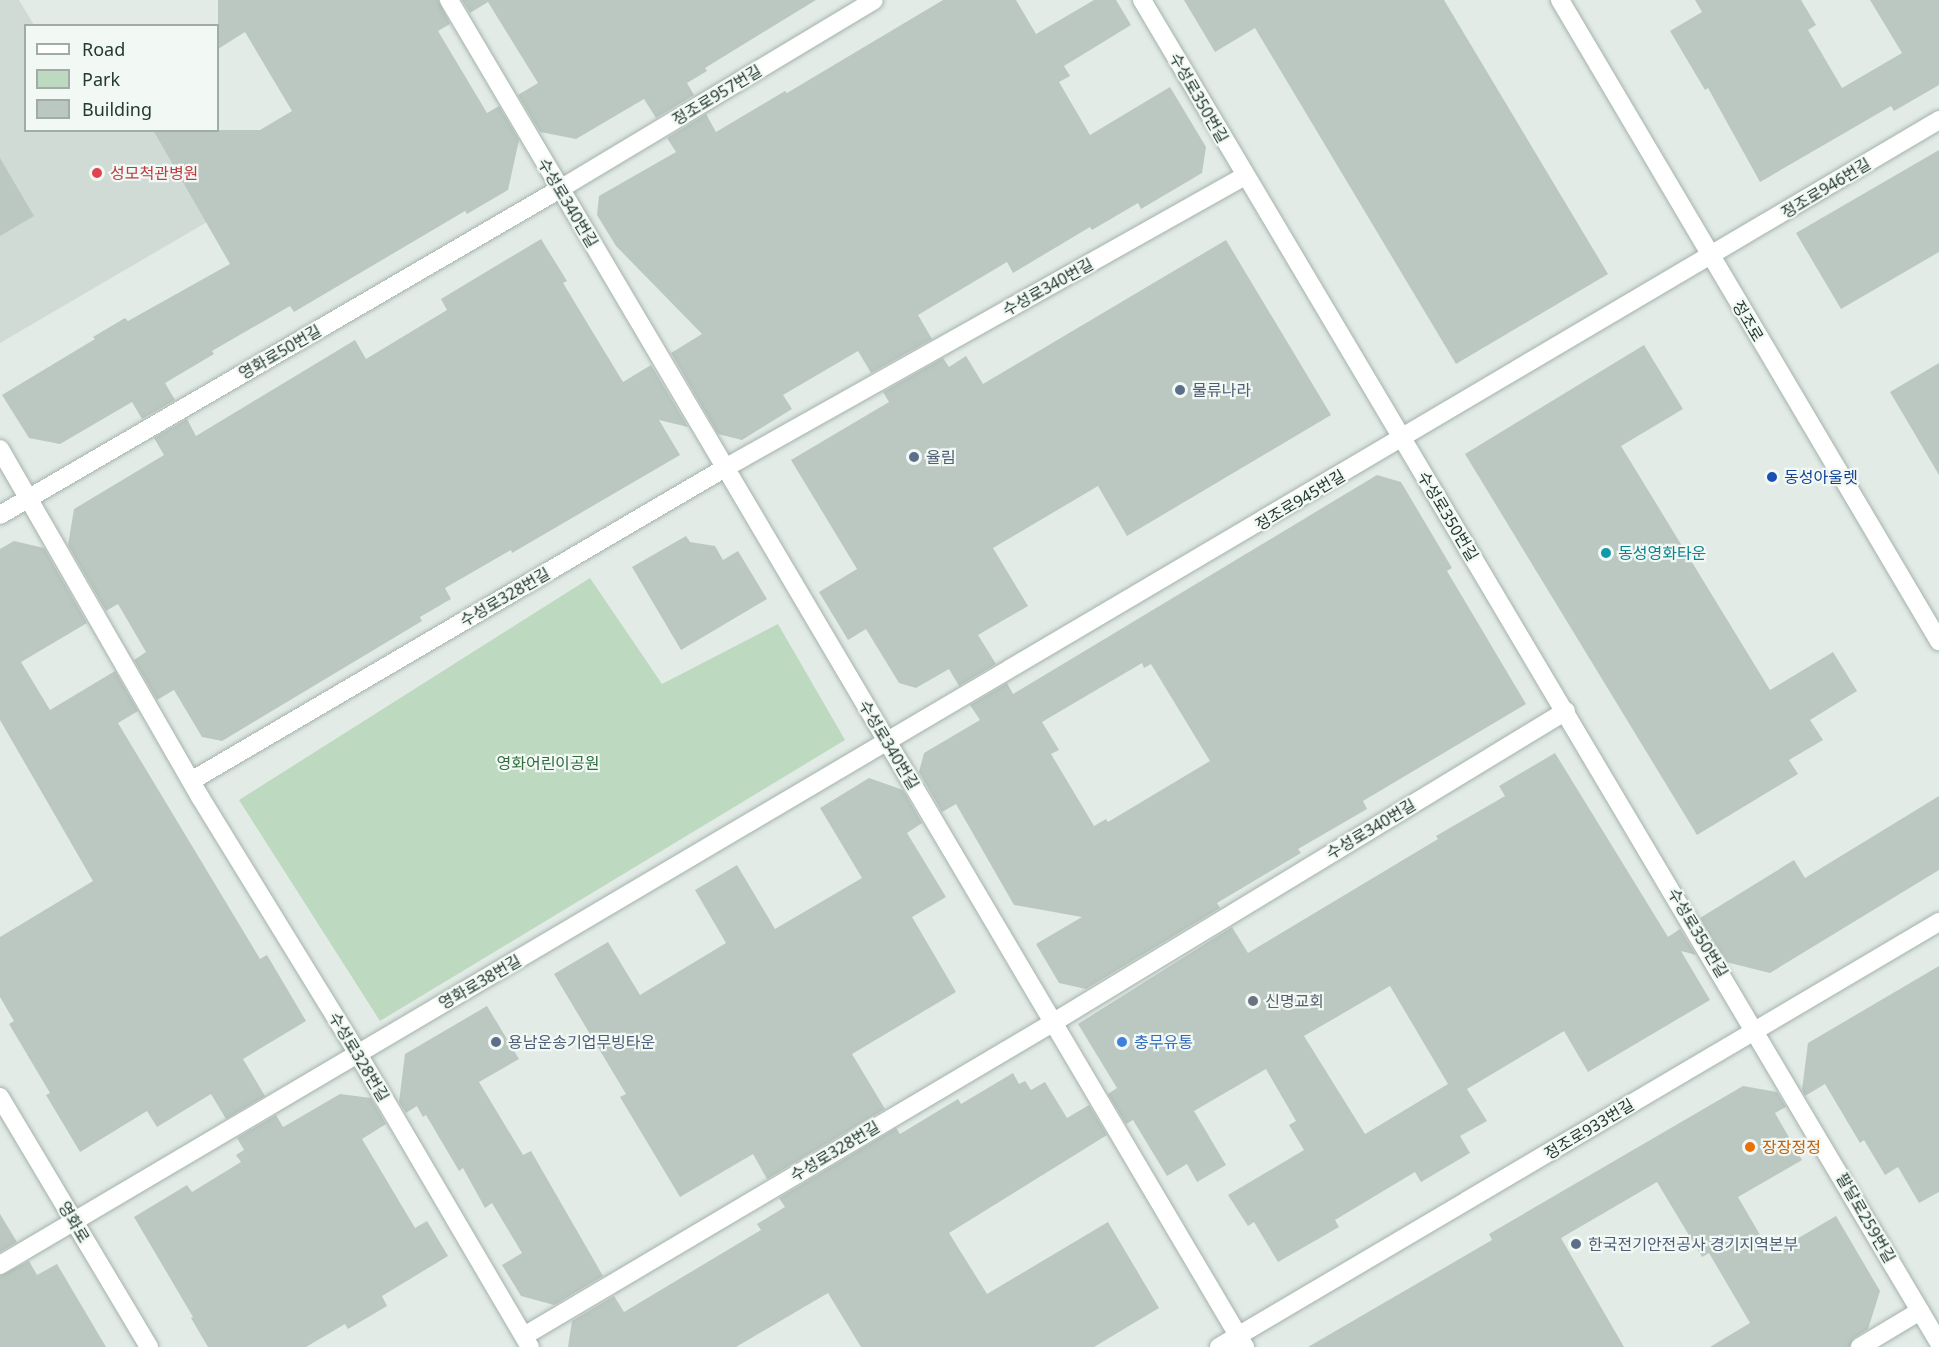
<!DOCTYPE html>
<meta charset="utf-8">
<style>
body{margin:0}
#map{position:relative;width:1939px;height:1347px;overflow:hidden;background:#e2ebe6;font-family:"Noto Sans","Noto Sans KR",sans-serif}
div>[style]{position:absolute}
.built>*{inset:0;background:#d1dbd5}
.green>*{inset:0;background:#bddac1}
.building>*{inset:0;background:#bbc8c1}
.roads{filter:drop-shadow(0 0 2px #a5b2ac) drop-shadow(0 0 2px #a5b2ac)}
.minor>*{height:18px;margin:-9px;padding:0 9px;transform-origin:9px;border-radius:9px;background:#fff}
.tertiary>*{height:18px;margin:-9px;padding:0 9px;transform-origin:9px;border-radius:9px;background:#fff}
.dots>*{width:16px;height:16px;translate:-50% -50%;box-sizing:border-box;border:3px solid #f2f8f4;border-radius:50%}
span{translate:-50% -50%;white-space:nowrap;text-align:center;line-height:1.15;-webkit-text-stroke:4.5px #f2f8f4;paint-order:stroke}
.street-label{font-size:16px;color:#243a31}
.health-label{font-size:16px;color:#be3a42}
.left{translate:0 -50%;text-align:left}
.service-label{font-size:16px;color:#4e5e75}
.transit-label{font-size:16px;color:#164399}
.culture-label{font-size:16px;color:#0d838f}
.park-label{font-size:16px;color:#326d40}
.worship-label{font-size:16px;color:#5b616d}
.shop-label{font-size:16px;color:#366cbe}
.food-label{font-size:16px;color:#c56008}
.legend{position:absolute;left:24px;top:24px;width:195px;height:108px;box-sizing:border-box;background:#f2f8f4;border:2px solid #a0aca6;margin:0;padding:8px 10px;list-style:none;font-size:18px;color:#243a31}
.legend li{display:flex;align-items:center;gap:12px;height:30px}
.legend b{width:30px;border:2px solid #a0aca6}
</style>
<div id="map">
<div class="built">
<div style="clip-path:polygon(0 0,19px 0,34px 25px,26px 26px,26px 130px,170px 131px,219px 215px,0 343px)"></div>
</div>
<div class="green">
<div style="clip-path:polygon(590px 578px,662px 684px,778px 624px,845px 740px,380px 1021px,239px 800px)"></div>
</div>
<div class="building">
<div style="clip-path:polygon(218px 0,438px 0,450px 24px,438px 31px,487px 113px,499px 106px,519px 140px,508px 190px,467px 214px,465px 211px,294px 312px,290px 306px,212px 351px,214px 354px,165px 383px,175px 400px,142px 419px,132px 402px,60px 444px,29px 438px,2px 395px,95px 339px,93px 337px,125px 318px,128px 321px,230px 264px,153px 130px,260px 130px,292px 111px,245px 32px,218px 49px)"></div>
<div style="clip-path:polygon(462px 0,816px 0,705px 68px,707px 71px,687px 83px,694px 95px,656px 118px,644px 99px,576px 139px,540px 132px,518px 95px,538px 83px,488px 2px,470px 13px)"></div>
<div style="clip-path:polygon(943px 0,1016px 0,1036px 34px,1094px 0,1116px 0,1131px 25px,1064px 66px,1070px 76px,1059px 82px,1090px 135px,1170px 87px,1206px 147px,1202px 173px,1141px 209px,1138px 203px,1092px 230px,1090px 227px,1013px 273px,1007px 262px,918px 315px,932px 339px,871px 373px,858px 351px,783px 395px,792px 409px,742px 440px,718px 434px,671px 353px,702px 334px,616px 246px,597px 215px,599px 196px,676px 152px,667px 138px,706px 114px,716px 132px,785px 91px,787px 93px)"></div>
<div style="clip-path:polygon(1184px 0,1444px 0,1608px 274px,1456px 364px,1255px 28px,1215px 52px)"></div>
<div style="clip-path:polygon(1695px 0,1801px 0,1816px 25px,1808px 30px,1842px 88px,1902px 53px,1870px 0,1939px 0,1939px 85px,1894px 111px,1891px 106px,1760px 182px,1708px 88px,1705px 90px,1670px 31px,1702px 12px)"></div>
<div style="clip-path:polygon(1939px 150px,1939px 252px,1841px 309px,1796px 233px)"></div>
<div style="clip-path:polygon(0 158px,34px 216px,0 236px)"></div>
<div style="clip-path:polygon(541px 239px,567px 281px,563px 283px,623px 382px,651px 365px,688px 427px,659px 420px,680px 455px,512px 553px,511px 550px,445px 588px,451px 599px,420px 617px,422px 621px,222px 741px,202px 737px,174px 690px,157px 700px,134px 660px,146px 652px,118px 604px,106px 611px,68px 545px,74px 509px,164px 455px,154px 438px,187px 419px,196px 436px,355px 340px,366px 359px,447px 310px,441px 299px)"></div>
<div style="clip-path:polygon(1226px 240px,1331px 415px,1127px 536px,1098px 486px,993px 548px,1028px 606px,978px 635px,996px 664px,959px 686px,949px 669px,916px 688px,899px 683px,866px 629px,848px 640px,819px 592px,857px 569px,791px 460px,889px 402px,883px 392px,943px 358px,949px 367px,966px 356px,983px 384px)"></div>
<div style="clip-path:polygon(1644px 345px,1683px 409px,1621px 446px,1770px 690px,1833px 652px,1857px 691px,1810px 720px,1823px 740px,1789px 760px,1798px 774px,1697px 835px,1465px 454px)"></div>
<div style="clip-path:polygon(1939px 363px,1939px 475px,1890px 392px)"></div>
<div style="clip-path:polygon(evenodd,1377px 475px,1401px 482px,1452px 568px,1447px 571px,1526px 704px,1363px 801px,1367px 809px,1298px 849px,1301px 853px,1217px 903px,1220px 908px,1086px 989px,1059px 983px,1036px 944px,1082px 917px,1014px 905px,956px 804px,942px 812px,919px 772px,924px 753px,980px 720px,970px 705px,1007px 683px,1013px 694px,1377px 475px,1142px 663px,1144px 668px,1151px 664px,1210px 761px,1108px 822px,1106px 819px,1094px 826px,1051px 754px,1059px 750px,1042px 722px,1142px 663px)"></div>
<div style="clip-path:polygon(686px 536px,690px 542px,715px 546px,723px 560px,738px 551px,767px 599px,681px 650px,632px 567px)"></div>
<div style="clip-path:polygon(14px 541px,44px 548px,87px 623px,21px 662px,50px 710px,115px 671px,138px 711px,118px 723px,260px 959px,267px 955px,306px 1021px,243px 1059px,265px 1096px,226px 1119px,211px 1094px,157px 1127px,147px 1111px,80px 1152px,46px 1095px,50px 1093px,9px 1024px,14px 1021px,0 997px,0 937px,93px 881px,0 720px,0 549px)"></div>
<div style="clip-path:polygon(evenodd,1555px 753px,1668px 937px,1680px 929px,1696px 955px,1681px 951px,1710px 1000px,1588px 1072px,1564px 1031px,1467px 1089px,1487px 1121px,1460px 1136px,1470px 1153px,1421px 1182px,1415px 1172px,1335px 1220px,1339px 1227px,1278px 1262px,1254px 1222px,1248px 1226px,1228px 1195px,1304px 1150px,1289px 1125px,1296px 1121px,1266px 1069px,1194px 1111px,1226px 1165px,1197px 1182px,1187px 1164px,1167px 1176px,1133px 1120px,1126px 1124px,1108px 1094px,1117px 1088px,1078px 1024px,1232px 927px,1248px 953px,1438px 839px,1436px 836px,1505px 796px,1499px 786px,1555px 753px,1390px 986px,1448px 1084px,1365px 1134px,1304px 1036px,1390px 986px)"></div>
<div style="clip-path:polygon(869px 778px,903px 790px,922px 823px,907px 833px,946px 897px,912px 917px,956px 992px,852px 1054px,885px 1109px,767px 1179px,753px 1154px,680px 1197px,620px 1097px,626px 1094px,554px 974px,608px 942px,640px 995px,726px 943px,695px 890px,737px 865px,775px 929px,862px 878px,820px 808px)"></div>
<div style="clip-path:polygon(1939px 796px,1939px 870px,1770px 973px,1726px 962px,1700px 918px,1794px 860px,1805px 878px)"></div>
<div style="clip-path:polygon(1939px 966px,1939px 1192px,1919px 1203px,1898px 1167px,1885px 1175px,1864px 1140px,1860px 1143px,1825px 1084px,1805px 1096px,1802px 1090px,1808px 1043px)"></div>
<div style="clip-path:polygon(487px 1006px,519px 1059px,479px 1082px,523px 1155px,531px 1151px,603px 1276px,554px 1305px,521px 1296px,502px 1265px,522px 1253px,492px 1203px,485px 1208px,463px 1168px,459px 1171px,426px 1115px,423px 1117px,417px 1106px,406px 1113px,399px 1102px,405px 1054px)"></div>
<div style="clip-path:polygon(1013px 1073px,1019px 1084px,1025px 1081px,1031px 1090px,1045px 1082px,1067px 1118px,1089px 1105px,1107px 1135px,949px 1233px,987px 1294px,1108px 1222px,1159px 1308px,1094px 1347px,861px 1347px,828px 1293px,736px 1347px,568px 1347px,572px 1321px,614px 1296px,624px 1312px,761px 1230px,757px 1224px,785px 1207px,779px 1198px,896px 1128px,900px 1134px,958px 1099px,961px 1104px)"></div>
<div style="clip-path:polygon(1743px 1086px,1777px 1092px,1786px 1107px,1775px 1113px,1802px 1160px,1738px 1197px,1771px 1254px,1836px 1216px,1880px 1291px,1868px 1329px,1854px 1338px,1849px 1347px,1710px 1347px,1750px 1323px,1709px 1253px,1702px 1257px,1657px 1182px,1561px 1238px,1624px 1347px,1308px 1347px,1492px 1240px,1489px 1234px)"></div>
<div style="clip-path:polygon(340px 1094px,371px 1098px,386px 1124px,362px 1139px,415px 1228px,427px 1221px,448px 1256px,382px 1296px,387px 1306px,348px 1329px,345px 1324px,306px 1347px,208px 1347px,191px 1318px,193px 1317px,134px 1217px,187px 1185px,192px 1192px,241px 1162px,236px 1155px,244px 1150px,237px 1138px,276px 1115px,283px 1127px,285px 1126px)"></div>
<div style="clip-path:polygon(0 1214px,17px 1242px,0 1252px)"></div>
<div style="clip-path:polygon(29px 1261px,37px 1275px,57px 1264px,106px 1347px,0 1347px,0 1276px)"></div>
</div>
<div class="roads">
<div class="minor">
<div style="left:449px;top:0;width:1565px;rotate:59.42deg"></div>
<div style="left:1142px;top:0;width:1562px;rotate:59.31deg"></div>
<div style="left:0;top:449px;width:401px;rotate:60.1deg"></div>
<div style="left:200px;top:797px;width:302px;rotate:58.4deg"></div>
<div style="left:358px;top:1054px;width:340px;rotate:59.6deg"></div>
<div style="left:0;top:515px;width:648px;rotate:-30.21deg"></div>
<div style="left:560px;top:189px;width:366px;rotate:-31deg"></div>
<div style="left:191px;top:781px;width:619px;rotate:-30.38deg"></div>
<div style="left:725px;top:468px;width:596px;rotate:-29.32deg"></div>
<div style="left:0;top:1265px;width:2252px;rotate:-30.56deg"></div>
<div style="left:524px;top:1336px;width:616px;rotate:-30.64deg"></div>
<div style="left:1054px;top:1022px;width:599px;rotate:-31.28deg"></div>
<div style="left:1860px;top:1347px;width:70px;rotate:-31deg"></div>
</div>
<div class="tertiary">
<div style="left:1560px;top:0;width:745px;rotate:59.41deg"></div>
<div style="left:0;top:1097px;width:291px;rotate:59.2deg"></div>
<div style="left:1219px;top:1347px;width:836px;rotate:-30.55deg"></div>
</div>
</div>
<div class="dots">
<div style="left:97px;top:173px;background:#e0444e"></div>
<div style="left:1180px;top:390px;background:#5c6f8a"></div>
<div style="left:914px;top:457px;background:#5c6f8a"></div>
<div style="left:1772px;top:477px;background:#1a4fb4"></div>
<div style="left:1606px;top:553px;background:#0f9aa8"></div>
<div style="left:1253px;top:1001px;background:#6b7280"></div>
<div style="left:496px;top:1042px;background:#5c6f8a"></div>
<div style="left:1122px;top:1042px;background:#3f7fe0"></div>
<div style="left:1750px;top:1147px;background:#e8710a"></div>
<div style="left:1576px;top:1244px;background:#5c6f8a"></div>
</div>
<div class="street-label">
<span style="left:717px;top:95px;rotate:-31deg">정조로957번길</span>
<span style="left:1199px;top:98px;rotate:60deg">수성로350번길</span>
<span style="left:1826px;top:188px;rotate:-31deg">정조로946번길</span>
<span style="left:568px;top:203px;rotate:59deg">수성로340번길</span>
<span style="left:1048px;top:287px;rotate:-29deg">수성로340번길</span>
<span style="left:1748px;top:321px;rotate:59deg">정조로</span>
<span style="left:280px;top:352px;rotate:-30deg">영화로50번길</span>
<span style="left:1300px;top:500px;rotate:-31deg">정조로945번길</span>
<span style="left:1448px;top:516px;rotate:59deg">수성로350번길</span>
<span style="left:505px;top:597px;rotate:-30deg">수성로328번길</span>
<span style="left:889px;top:745px;rotate:59deg">수성로340번길</span>
<span style="left:1371px;top:829px;rotate:-31deg">수성로340번길</span>
<span style="left:1698px;top:933px;rotate:59deg">수성로350번길</span>
<span style="left:480px;top:982px;rotate:-30deg">영화로38번길</span>
<span style="left:359px;top:1057px;rotate:59deg">수성로328번길</span>
<span style="left:1589px;top:1129px;rotate:-31deg">정조로933번길</span>
<span style="left:835px;top:1151px;rotate:-31deg">수성로328번길</span>
<span style="left:1866px;top:1218px;rotate:60deg">팔달로259번길</span>
<span style="left:74px;top:1222px;rotate:59deg">영화로</span>
</div>
<div class="health-label">
<span class="left" style="left:110px;top:173px">성모척관병원</span>
</div>
<div class="service-label">
<span class="left" style="left:1192px;top:390px">물류나라</span>
<span class="left" style="left:926px;top:457px">율림</span>
<span class="left" style="left:508px;top:1042px">용남운송기업무빙타운</span>
<span class="left" style="left:1588px;top:1244px">한국전기안전공사 경기지역본부</span>
</div>
<div class="transit-label">
<span class="left" style="left:1784px;top:477px">동성아울렛</span>
</div>
<div class="culture-label">
<span class="left" style="left:1618px;top:553px">동성영화타운</span>
</div>
<div class="park-label">
<span style="left:548px;top:763px">영화어린이공원</span>
</div>
<div class="worship-label">
<span class="left" style="left:1265px;top:1001px">신명교회</span>
</div>
<div class="shop-label">
<span class="left" style="left:1134px;top:1042px">충무유통</span>
</div>
<div class="food-label">
<span class="left" style="left:1762px;top:1147px">장장정정</span>
</div>
<ul class="legend">
<li><b style="height:8px;background:#fff"></b>Road</li>
<li><b style="height:16px;background:#bddac1"></b>Park</li>
<li><b style="height:16px;background:#bbc8c1"></b>Building</li>
</ul>
</div>
